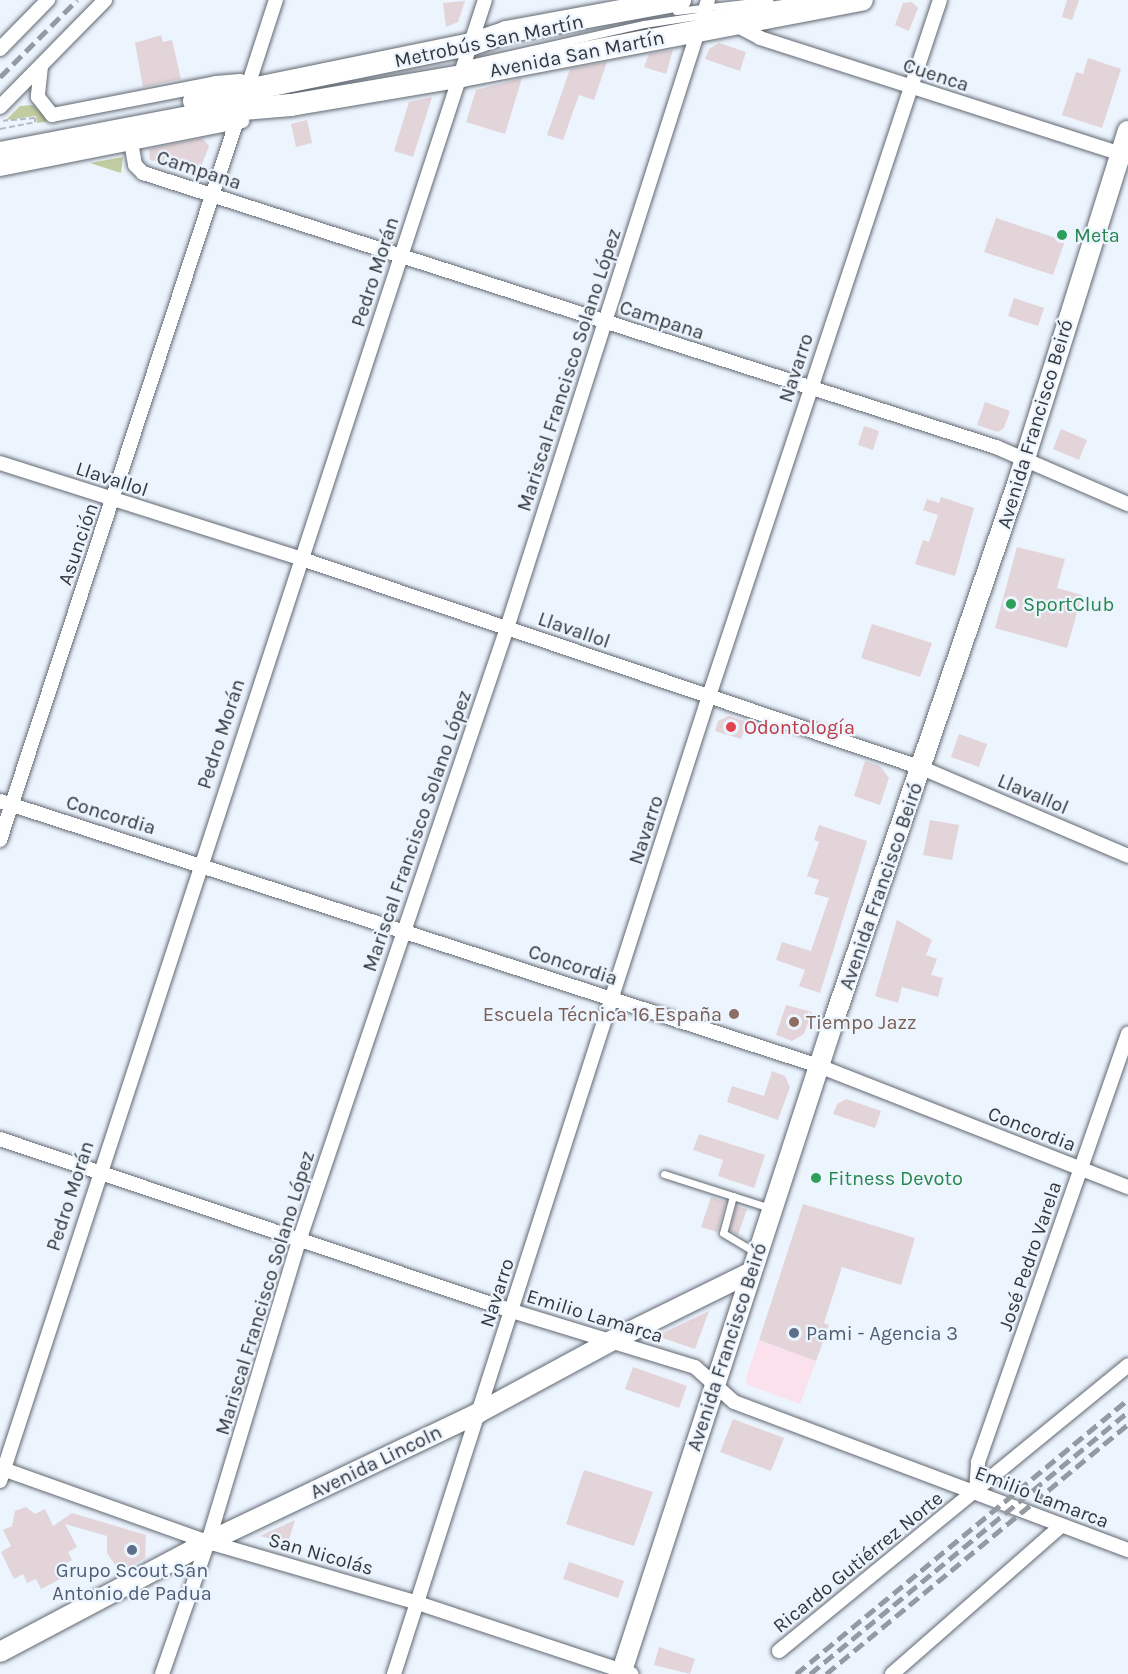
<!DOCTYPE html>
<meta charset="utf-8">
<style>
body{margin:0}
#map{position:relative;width:1128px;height:1674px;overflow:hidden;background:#ecf4fe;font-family:Karla,sans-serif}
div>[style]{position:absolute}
.industrial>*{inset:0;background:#fae1ec}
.green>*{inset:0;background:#c1cca0}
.building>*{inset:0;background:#e2d4d9}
.path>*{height:2px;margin-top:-1px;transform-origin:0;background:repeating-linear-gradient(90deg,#b5bbc3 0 6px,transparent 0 9px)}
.roads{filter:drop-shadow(0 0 2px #616871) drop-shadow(0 0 2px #616871)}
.lane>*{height:7px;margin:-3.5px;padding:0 3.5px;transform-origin:3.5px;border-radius:3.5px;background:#fff}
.street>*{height:14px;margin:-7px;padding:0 7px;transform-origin:7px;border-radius:7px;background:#fff}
.secondary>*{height:20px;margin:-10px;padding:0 10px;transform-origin:10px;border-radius:10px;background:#fff}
.primary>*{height:22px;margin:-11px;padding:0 11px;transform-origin:11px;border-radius:11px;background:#fff}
.rail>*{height:4.5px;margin-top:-2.25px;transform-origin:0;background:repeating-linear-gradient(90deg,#949aa1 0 12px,transparent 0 18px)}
.dots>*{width:16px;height:16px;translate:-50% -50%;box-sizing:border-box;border:3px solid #ecf4fe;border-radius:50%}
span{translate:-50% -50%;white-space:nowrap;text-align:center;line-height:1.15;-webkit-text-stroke:4.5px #ecf4fe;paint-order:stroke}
.street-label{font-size:20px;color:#34373b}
.leisure-label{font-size:20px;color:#27864d}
.left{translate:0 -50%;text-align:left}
.health-label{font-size:20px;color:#be3a42}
.education-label{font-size:20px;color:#785e54}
.right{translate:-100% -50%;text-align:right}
.service-label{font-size:20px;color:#4e5e75}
</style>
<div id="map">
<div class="industrial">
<div style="clip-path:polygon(759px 1340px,816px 1361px,800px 1404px,748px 1385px,746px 1378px)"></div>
</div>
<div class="green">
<div style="clip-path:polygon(33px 105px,50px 121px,37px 123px,36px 116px,6px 120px,20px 106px)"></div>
<div style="clip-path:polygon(123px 157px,121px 173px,90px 163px)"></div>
</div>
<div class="building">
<div style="clip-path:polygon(1067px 0,1079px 0,1072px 20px,1062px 17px)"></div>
<div style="clip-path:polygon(465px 1px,458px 22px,446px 27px,443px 3px)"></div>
<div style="clip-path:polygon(912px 2px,918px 8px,909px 31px,895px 25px,903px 3px)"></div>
<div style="clip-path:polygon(161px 35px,163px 42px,172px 40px,181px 79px,143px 87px,135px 43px)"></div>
<div style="clip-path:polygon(719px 43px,746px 52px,740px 71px,705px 59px,709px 49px)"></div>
<div style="clip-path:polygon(673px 50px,666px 74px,644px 67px,649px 54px)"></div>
<div style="clip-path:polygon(1088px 58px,1121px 69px,1102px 128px,1062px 115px,1076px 72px,1083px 74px)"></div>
<div style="clip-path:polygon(607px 62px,594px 100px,579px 95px,563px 140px,547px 135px,570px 69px)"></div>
<div style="clip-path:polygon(522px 78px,505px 134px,466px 122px,476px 90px)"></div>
<div style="clip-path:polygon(432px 97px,413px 157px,394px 151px,409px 102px)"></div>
<div style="clip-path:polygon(307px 120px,312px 143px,296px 147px,291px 124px)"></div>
<div style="clip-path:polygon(202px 138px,209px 146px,202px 164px,193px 169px,150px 160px,149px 149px)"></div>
<div style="clip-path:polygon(996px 218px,1065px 241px,1053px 275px,984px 252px)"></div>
<div style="clip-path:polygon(1014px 298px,1044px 308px,1038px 326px,1008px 316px)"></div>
<div style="clip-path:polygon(985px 402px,1010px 411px,1004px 428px,998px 432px,977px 425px)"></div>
<div style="clip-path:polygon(864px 426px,879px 431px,873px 450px,858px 445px)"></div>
<div style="clip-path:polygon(1061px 429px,1087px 440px,1079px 460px,1053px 449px)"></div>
<div style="clip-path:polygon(941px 497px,974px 508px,955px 576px,915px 564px,923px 540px,929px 542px,938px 515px,923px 510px,927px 499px,939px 503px)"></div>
<div style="clip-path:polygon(1017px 547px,1065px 559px,1057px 588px,1082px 595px,1067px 648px,995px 628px)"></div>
<div style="clip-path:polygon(872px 624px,932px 643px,920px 677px,861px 658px)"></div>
<div style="clip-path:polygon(729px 716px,747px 722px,741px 739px,715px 731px,718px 721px)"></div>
<div style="clip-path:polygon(959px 734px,987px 744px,979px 767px,951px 757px)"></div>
<div style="clip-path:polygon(865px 761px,880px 766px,889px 778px,880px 805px,854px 796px)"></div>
<div style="clip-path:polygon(930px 820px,959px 825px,952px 860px,923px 855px)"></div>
<div style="clip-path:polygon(819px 825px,867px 841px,820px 993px,799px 986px,805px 970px,776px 960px,782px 942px,811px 951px,829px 898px,814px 894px,819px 880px,807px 876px,819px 842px,814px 840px)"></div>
<div style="clip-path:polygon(897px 920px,932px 940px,926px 955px,937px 959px,931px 975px,943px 978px,938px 997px,902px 987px,898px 1003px,875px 996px)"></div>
<div style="clip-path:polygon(786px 1005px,812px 1012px,804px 1034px,792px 1041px,776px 1035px)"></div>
<div style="clip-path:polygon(772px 1071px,785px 1076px,790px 1087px,778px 1120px,727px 1102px,732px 1086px,764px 1096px)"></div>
<div style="clip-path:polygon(846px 1099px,881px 1111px,875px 1128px,833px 1114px,837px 1104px)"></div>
<div style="clip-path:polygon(699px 1134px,765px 1155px,754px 1188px,718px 1176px,723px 1160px,693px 1150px)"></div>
<div style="clip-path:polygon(711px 1197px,726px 1202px,717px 1232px,701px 1227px)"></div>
<div style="clip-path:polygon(803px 1204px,915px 1238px,901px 1285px,842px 1267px,824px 1323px,829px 1325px,816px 1361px,759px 1340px)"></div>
<div style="clip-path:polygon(736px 1206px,747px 1209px,738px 1235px,730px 1230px)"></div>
<div style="clip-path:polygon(709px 1311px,695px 1349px,657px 1336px)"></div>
<div style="clip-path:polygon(633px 1367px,687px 1386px,679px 1408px,625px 1389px)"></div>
<div style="clip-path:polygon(733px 1419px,784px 1438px,771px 1471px,720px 1452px)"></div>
<div style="clip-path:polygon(584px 1470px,653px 1492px,634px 1546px,566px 1524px)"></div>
<div style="clip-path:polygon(26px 1507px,35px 1514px,45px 1509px,53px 1526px,72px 1513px,146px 1535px,145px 1558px,120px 1572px,107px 1553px,107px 1536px,65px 1524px,77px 1547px,68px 1552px,72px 1560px,63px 1565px,68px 1575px,41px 1589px,36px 1579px,27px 1583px,23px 1574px,14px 1579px,1px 1552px,11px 1546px,3px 1530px,12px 1526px,15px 1511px)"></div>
<div style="clip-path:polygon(295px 1520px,288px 1543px,260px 1536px)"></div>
<div style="clip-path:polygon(569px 1562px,624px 1581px,618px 1598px,563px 1579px)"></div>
<div style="clip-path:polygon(659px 1647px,695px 1659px,690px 1674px,654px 1665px)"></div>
</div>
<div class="path">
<div style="left:0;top:129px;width:36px;rotate:-11deg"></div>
<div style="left:35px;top:122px;width:4px;rotate:-90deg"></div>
<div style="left:35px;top:118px;width:32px;rotate:175deg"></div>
</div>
<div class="roads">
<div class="lane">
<div style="left:676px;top:11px;width:94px;rotate:-6.7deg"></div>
<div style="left:466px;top:64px;width:182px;rotate:-12.7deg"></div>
<div style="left:644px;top:24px;width:160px;rotate:-8.6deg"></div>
<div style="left:664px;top:1174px;width:111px;rotate:17.8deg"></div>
<div style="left:733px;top:1196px;width:38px;rotate:105deg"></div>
<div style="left:723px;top:1233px;width:39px;rotate:31deg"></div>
</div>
<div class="street">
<div style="left:736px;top:25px;width:27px;rotate:28deg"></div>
<div style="left:760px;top:38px;width:386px;rotate:17.8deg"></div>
<div style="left:0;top:49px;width:69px;rotate:-45.6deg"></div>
<div style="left:41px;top:66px;width:31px;rotate:96deg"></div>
<div style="left:38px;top:97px;width:23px;rotate:52deg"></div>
<div style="left:52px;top:115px;width:167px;rotate:-11deg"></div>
<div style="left:216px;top:83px;width:24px;rotate:-5deg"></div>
<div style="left:240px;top:81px;width:8px;rotate:50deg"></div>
<div style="left:247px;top:89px;width:94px;rotate:-72deg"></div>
<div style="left:0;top:107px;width:150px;rotate:-45.5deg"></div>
<div style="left:131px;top:142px;width:23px;rotate:80deg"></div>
<div style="left:135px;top:165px;width:11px;rotate:45deg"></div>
<div style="left:143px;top:173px;width:896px;rotate:17.81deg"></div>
<div style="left:996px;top:447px;width:144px;rotate:23.4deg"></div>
<div style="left:0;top:169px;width:247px;rotate:-11.2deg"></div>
<div style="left:0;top:463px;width:314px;rotate:17.6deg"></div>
<div style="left:299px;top:558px;width:657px;rotate:18.63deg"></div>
<div style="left:922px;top:768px;width:224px;rotate:23.1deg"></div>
<div style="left:0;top:801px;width:861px;rotate:17.93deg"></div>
<div style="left:819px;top:1066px;width:332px;rotate:21.4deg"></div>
<div style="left:0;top:840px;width:755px;rotate:-71.78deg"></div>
<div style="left:0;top:1139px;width:540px;rotate:18.57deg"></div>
<div style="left:512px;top:1311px;width:191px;rotate:17deg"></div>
<div style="left:695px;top:1367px;width:52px;rotate:41.9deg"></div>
<div style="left:734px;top:1402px;width:421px;rotate:20.6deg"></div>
<div style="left:0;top:1468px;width:221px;rotate:19.6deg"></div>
<div style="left:208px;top:1542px;width:219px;rotate:16.2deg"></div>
<div style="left:418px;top:1603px;width:225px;rotate:18.4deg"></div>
<div style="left:0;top:1481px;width:1558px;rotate:-71.87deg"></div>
<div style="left:976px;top:1492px;width:30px;rotate:-86deg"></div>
<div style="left:978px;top:1462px;width:454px;rotate:-70.7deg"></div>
<div style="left:779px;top:1651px;width:451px;rotate:-39.3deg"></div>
<div style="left:162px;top:1674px;width:140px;rotate:-70.8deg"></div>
<div style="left:208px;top:1542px;width:318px;rotate:-73.2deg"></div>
<div style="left:300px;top:1238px;width:644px;rotate:-71.26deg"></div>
<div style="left:507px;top:628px;width:659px;rotate:-72.25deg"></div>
<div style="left:394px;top:1674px;width:1027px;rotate:-72.15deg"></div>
<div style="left:709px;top:696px;width:733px;rotate:-71.64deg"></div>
<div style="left:892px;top:1674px;width:225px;rotate:-41.2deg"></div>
</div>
<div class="secondary">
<div style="left:0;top:1652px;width:235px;rotate:-27.9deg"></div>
<div style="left:208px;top:1542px;width:299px;rotate:-25.5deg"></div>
<div style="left:478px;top:1413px;width:151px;rotate:-28.4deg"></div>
<div style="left:611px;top:1341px;width:156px;rotate:-26.2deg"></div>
<div style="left:621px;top:1674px;width:685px;rotate:-71.96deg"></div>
<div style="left:833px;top:1023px;width:573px;rotate:-71.15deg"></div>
<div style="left:1018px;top:481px;width:367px;rotate:-72.6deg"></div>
</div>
<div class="primary">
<div style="left:194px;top:101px;width:284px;rotate:-11.6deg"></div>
<div style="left:472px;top:44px;width:36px;rotate:-19deg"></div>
<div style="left:506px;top:32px;width:177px;rotate:-10.4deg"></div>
<div style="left:0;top:153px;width:224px;rotate:-10.8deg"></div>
<div style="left:220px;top:111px;width:71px;rotate:-4.8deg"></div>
<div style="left:291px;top:105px;width:173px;rotate:-9.6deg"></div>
<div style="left:462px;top:76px;width:407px;rotate:-10.8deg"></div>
</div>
</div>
<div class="rail">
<div style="left:0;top:77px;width:109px;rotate:-45deg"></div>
<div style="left:796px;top:1674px;width:431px;rotate:-39.6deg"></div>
<div style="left:810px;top:1674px;width:412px;rotate:-39.5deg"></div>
<div style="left:826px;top:1674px;width:392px;rotate:-39.6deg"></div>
</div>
<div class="dots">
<div style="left:1062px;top:235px;background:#2e9e5b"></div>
<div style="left:1011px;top:604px;background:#2e9e5b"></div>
<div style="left:731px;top:727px;background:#e0444e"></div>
<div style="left:734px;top:1014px;background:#8d6e63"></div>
<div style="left:794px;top:1022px;background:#8d6e63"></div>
<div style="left:816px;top:1178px;background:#2e9e5b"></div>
<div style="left:794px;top:1333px;background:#5c6f8a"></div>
<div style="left:132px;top:1550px;background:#5c6f8a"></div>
</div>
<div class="street-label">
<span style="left:489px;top:41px;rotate:-12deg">Metrobús San Martín</span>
<span style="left:577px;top:54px;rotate:-11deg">Avenida San Martín</span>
<span style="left:936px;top:75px;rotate:18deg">Cuenca</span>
<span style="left:199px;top:170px;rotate:18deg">Campana</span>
<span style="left:375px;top:272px;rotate:-72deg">Pedro Morán</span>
<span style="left:662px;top:320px;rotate:18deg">Campana</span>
<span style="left:796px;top:368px;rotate:-72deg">Navarro</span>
<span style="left:569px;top:370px;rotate:-72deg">Mariscal Francisco Solano López</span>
<span style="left:1035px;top:424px;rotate:-73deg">Avenida Francisco Beiró</span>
<span style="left:112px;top:479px;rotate:18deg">Llavallol</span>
<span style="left:78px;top:544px;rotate:-71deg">Asunción</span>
<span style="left:574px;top:630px;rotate:19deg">Llavallol</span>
<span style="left:221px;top:734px;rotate:-72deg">Pedro Morán</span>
<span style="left:1033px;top:794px;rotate:23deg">Llavallol</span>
<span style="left:111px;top:815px;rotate:17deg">Concordia</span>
<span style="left:646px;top:830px;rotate:-72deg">Navarro</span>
<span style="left:417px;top:831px;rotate:-71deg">Mariscal Francisco Solano López</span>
<span style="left:881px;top:886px;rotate:-71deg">Avenida Francisco Beiró</span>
<span style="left:573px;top:965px;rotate:18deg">Concordia</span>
<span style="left:1032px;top:1129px;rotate:21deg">Concordia</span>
<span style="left:70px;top:1196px;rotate:-72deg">Pedro Morán</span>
<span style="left:1030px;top:1256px;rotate:-71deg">José Pedro Varela</span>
<span style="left:265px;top:1293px;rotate:-73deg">Mariscal Francisco Solano López</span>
<span style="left:497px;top:1293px;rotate:-72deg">Navarro</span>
<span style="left:595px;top:1316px;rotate:17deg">Emilio Lamarca</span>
<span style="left:727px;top:1347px;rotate:-72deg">Avenida Francisco Beiró</span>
<span style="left:376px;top:1462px;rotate:-26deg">Avenida Lincoln</span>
<span style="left:1042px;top:1497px;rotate:21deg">Emilio Lamarca</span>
<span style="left:321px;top:1554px;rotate:16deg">San Nicolás</span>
<span style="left:858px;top:1562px;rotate:-39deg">Ricardo Gutiérrez Norte</span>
</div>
<div class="leisure-label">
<span class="left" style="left:1074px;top:235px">Meta</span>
<span class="left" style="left:1023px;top:604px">SportClub</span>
<span class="left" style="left:828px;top:1178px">Fitness Devoto</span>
</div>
<div class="health-label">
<span class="left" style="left:744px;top:727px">Odontología</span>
</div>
<div class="education-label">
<span class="right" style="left:722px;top:1014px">Escuela Técnica 16 España</span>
<span class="left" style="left:806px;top:1022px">Tiempo Jazz</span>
</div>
<div class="service-label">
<span class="left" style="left:806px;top:1333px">Pami - Agencia 3</span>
<span style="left:132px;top:1582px">Grupo Scout San<br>Antonio de Padua</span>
</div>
</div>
